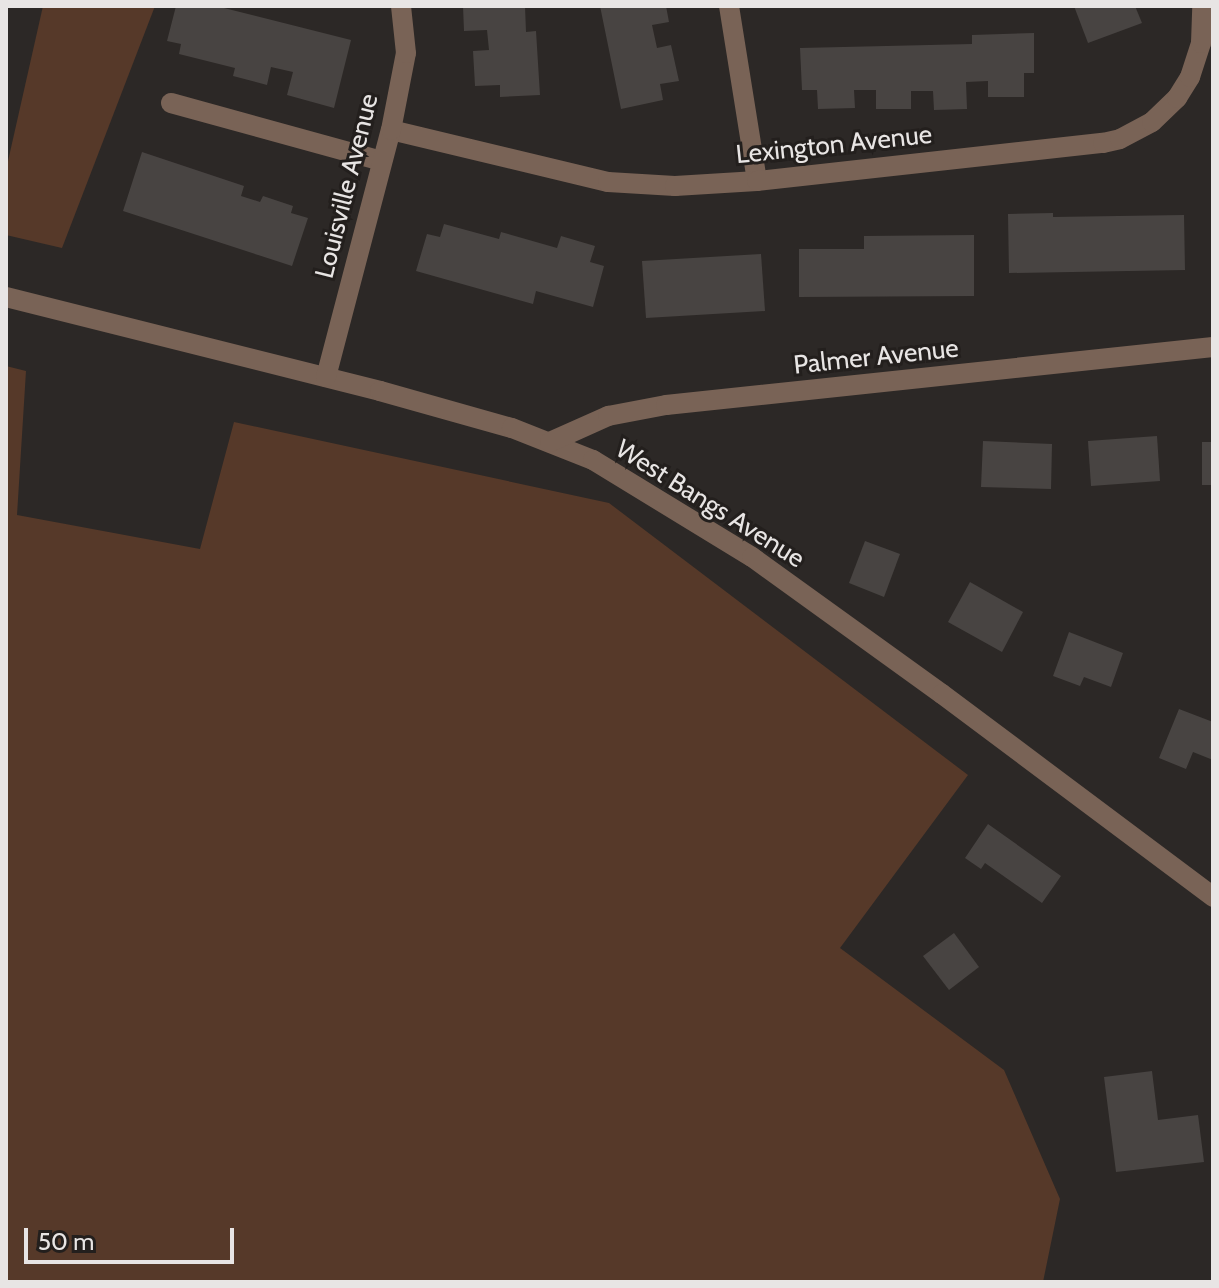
<!DOCTYPE html>
<style>
body{margin:0}
#map{position:relative;width:1219px;height:1288px;overflow:hidden;background:#2c2826;font-family:Cabin,sans-serif}
div>[style]{position:absolute}
.green>*{inset:0;background:#563929}
.building>*{inset:0;background:#484442}
.minor>*{height:20px;margin:-10px;padding:0 10px;transform-origin:10px;border-radius:10px;background:#796356}
span{translate:-50% -50%;white-space:nowrap;text-align:center;line-height:1.15;-webkit-text-stroke:6px #231f1d;paint-order:stroke}
.street-label{font-size:26px;color:#e8e5e4}
.frame{position:absolute;inset:0;border:8px solid #e8e5e4;pointer-events:none}
.scale{position:absolute;left:24px;top:1228px;width:210px;height:36px;box-sizing:border-box;border:4px solid #e8e5e4;border-top:0;padding-left:10px;font-size:24px;line-height:28px;white-space:nowrap;color:#e8e5e4;-webkit-text-stroke:6px #231f1d;paint-order:stroke}
</style>
<div id="map">
<div class="green">
<div style="clip-path:polygon(43px 6px,155px 6px,62px 248px,6px 235px,6px 170px)"></div>
<div style="clip-path:polygon(6px 366px,26px 371px,17px 515px,200px 549px,234px 422px,609px 503px,968px 775px,840px 948px,1004px 1070px,1060px 1199px,1043px 1282px,6px 1282px)"></div>
</div>
<div class="building">
<div style="clip-path:polygon(176px 6px,216px 6px,351px 40px,334px 108px,287px 95px,293px 72px,271px 67px,267px 85px,233px 76px,235px 68px,179px 54px,181px 44px,167px 41px)"></div>
<div style="clip-path:polygon(463px 6px,525px 6px,526px 32px,536px 31px,540px 95px,500px 97px,500px 85px,475px 86px,473px 51px,489px 50px,487px 30px,464px 31px)"></div>
<div style="clip-path:polygon(600px 6px,666px 6px,669px 22px,652px 25px,657px 48px,671px 45px,679px 81px,660px 84px,663px 100px,621px 109px)"></div>
<div style="clip-path:polygon(1074px 6px,1135px 6px,1142px 23px,1088px 43px)"></div>
<div style="clip-path:polygon(1034px 33px,1034px 73px,1024px 73px,1024px 97px,988px 97px,988px 81px,966px 82px,967px 109px,934px 110px,933px 91px,911px 91px,911px 109px,876px 109px,876px 90px,854px 90px,855px 108px,818px 109px,817px 90px,802px 90px,800px 48px,972px 44px,972px 35px)"></div>
<div style="clip-path:polygon(142px 152px,244px 186px,241px 196px,260px 202px,263px 196px,293px 206px,291px 213px,308px 218px,292px 266px,123px 211px)"></div>
<div style="clip-path:polygon(1053px 213px,1053px 217px,1184px 215px,1185px 270px,1009px 273px,1008px 214px)"></div>
<div style="clip-path:polygon(444px 224px,499px 239px,501px 232px,557px 248px,561px 236px,595px 246px,590px 262px,604px 266px,593px 307px,536px 291px,533px 304px,416px 271px,427px 234px,440px 237px)"></div>
<div style="clip-path:polygon(974px 235px,974px 296px,799px 297px,799px 249px,864px 249px,864px 236px)"></div>
<div style="clip-path:polygon(761px 254px,765px 311px,646px 318px,642px 261px)"></div>
<div style="clip-path:polygon(1157px 436px,1160px 481px,1091px 486px,1088px 441px)"></div>
<div style="clip-path:polygon(983px 441px,1052px 444px,1051px 489px,981px 487px)"></div>
<div style="clip-path:polygon(1202px 442px,1213px 442px,1213px 485px,1202px 485px)"></div>
<div style="clip-path:polygon(865px 541px,900px 554px,884px 597px,849px 583px)"></div>
<div style="clip-path:polygon(970px 582px,1023px 612px,1002px 652px,948px 622px)"></div>
<div style="clip-path:polygon(1069px 632px,1123px 653px,1111px 687px,1084px 677px,1080px 686px,1053px 676px)"></div>
<div style="clip-path:polygon(1179px 709px,1213px 722px,1213px 760px,1193px 752px,1186px 769px,1159px 758px)"></div>
<div style="clip-path:polygon(988px 824px,1061px 876px,1042px 903px,985px 863px,981px 869px,965px 858px)"></div>
<div style="clip-path:polygon(954px 933px,979px 967px,949px 990px,923px 956px)"></div>
<div style="clip-path:polygon(1152px 1071px,1158px 1120px,1198px 1115px,1204px 1162px,1116px 1172px,1104px 1077px)"></div>
</div>
<div class="minor">
<div style="left:729px;top:6px;width:177px;rotate:80.9deg"></div>
<div style="left:171px;top:103px;width:219px;rotate:15.4deg"></div>
<div style="left:391px;top:130px;width:223px;rotate:13.5deg"></div>
<div style="left:608px;top:182px;width:67px;rotate:3.4deg"></div>
<div style="left:675px;top:186px;width:82px;rotate:-3.5deg"></div>
<div style="left:757px;top:181px;width:348px;rotate:-6.3deg"></div>
<div style="left:1103px;top:143px;width:17px;rotate:-13deg"></div>
<div style="left:1120px;top:139px;width:36px;rotate:-28deg"></div>
<div style="left:1152px;top:122px;width:35px;rotate:-44deg"></div>
<div style="left:1177px;top:98px;width:25px;rotate:-58deg"></div>
<div style="left:1190px;top:77px;width:36px;rotate:-72deg"></div>
<div style="left:1201px;top:43px;width:37px;rotate:-88deg"></div>
<div style="left:6px;top:297px;width:386px;rotate:14.1deg"></div>
<div style="left:380px;top:391px;width:137px;rotate:15.7deg"></div>
<div style="left:512px;top:428px;width:87px;rotate:21.6deg"></div>
<div style="left:593px;top:460px;width:186px;rotate:31.4deg"></div>
<div style="left:752px;top:557px;width:234px;rotate:35.8deg"></div>
<div style="left:942px;top:694px;width:339px;rotate:36.8deg"></div>
<div style="left:326px;top:377px;width:255px;rotate:-75.3deg"></div>
<div style="left:391px;top:130px;width:78px;rotate:-79deg"></div>
<div style="left:406px;top:53px;width:47px;rotate:-96.1deg"></div>
<div style="left:550px;top:442px;width:64px;rotate:-24.1deg"></div>
<div style="left:608px;top:416px;width:59px;rotate:-10.7deg"></div>
<div style="left:666px;top:405px;width:550px;rotate:-6.05deg"></div>
</div>
<div class="street-label">
<span style="left:834px;top:145px;rotate:-6deg">Lexington Avenue</span>
<span style="left:347px;top:186px;rotate:-76deg">Louisville Avenue</span>
<span style="left:876px;top:357px;rotate:-6deg">Palmer Avenue</span>
<span style="left:710px;top:504px;rotate:32deg">West Bangs Avenue</span>
</div>
<div class="frame"></div>
<div class="scale">50 m</div>
</div>
